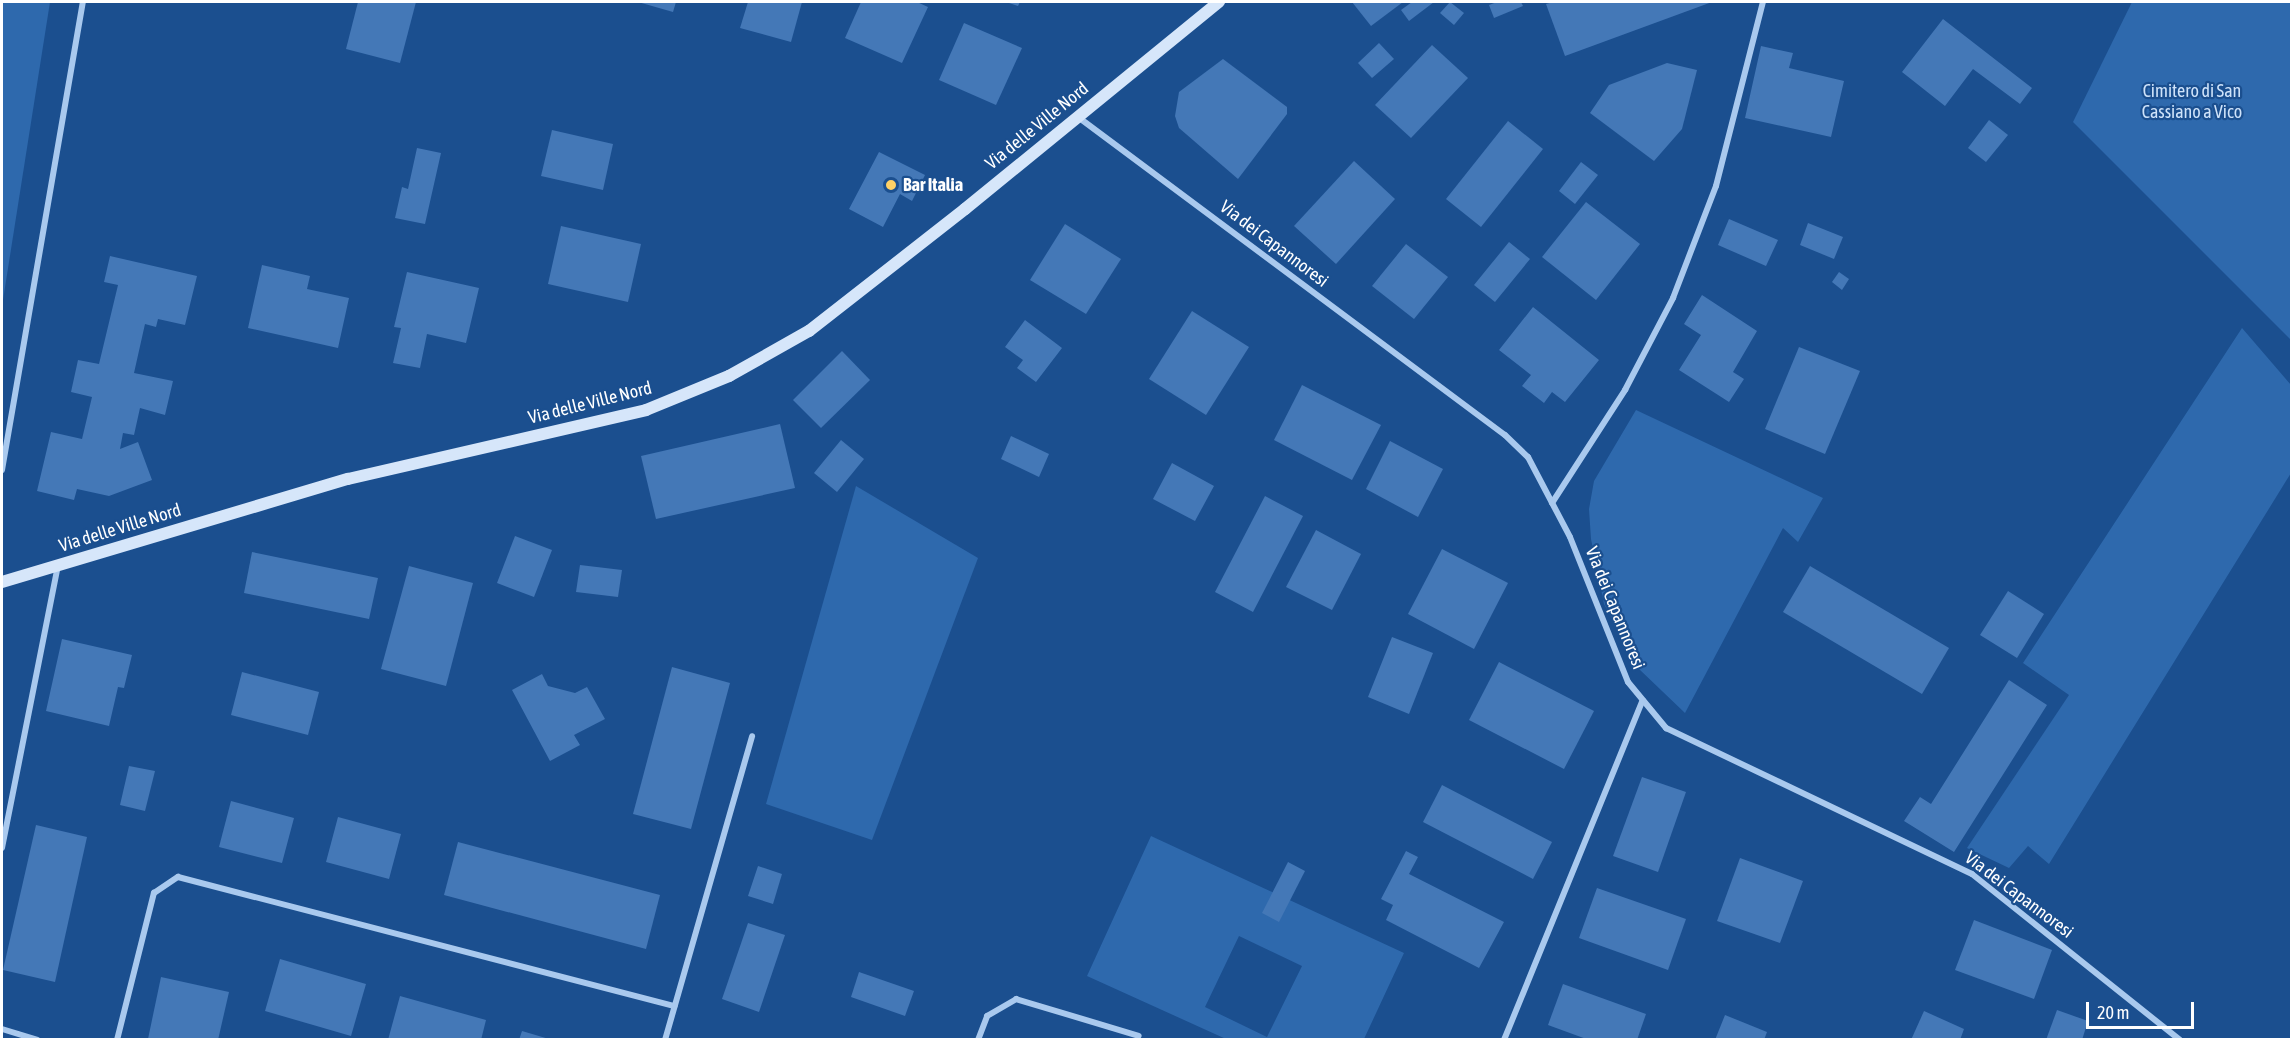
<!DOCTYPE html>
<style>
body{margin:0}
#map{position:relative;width:2293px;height:1041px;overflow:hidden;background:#1b4f8f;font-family:"Asap Condensed",sans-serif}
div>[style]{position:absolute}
.green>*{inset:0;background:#2e69ad}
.building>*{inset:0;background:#4478b7}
.street>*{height:6px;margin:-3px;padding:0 3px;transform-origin:3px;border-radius:3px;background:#a9c9ee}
.secondary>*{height:12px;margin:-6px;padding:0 6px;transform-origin:6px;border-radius:6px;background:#d6e6fa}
.dots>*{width:16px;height:16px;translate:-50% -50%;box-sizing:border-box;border:3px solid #1b4f8f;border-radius:50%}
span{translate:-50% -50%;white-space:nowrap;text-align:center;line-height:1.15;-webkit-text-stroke:4.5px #1b4f8f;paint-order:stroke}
.park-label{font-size:18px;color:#cfe3fa}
.street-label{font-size:18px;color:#fff}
.poi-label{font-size:18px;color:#fff;font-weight:700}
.left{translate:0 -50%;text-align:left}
.frame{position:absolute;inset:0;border:3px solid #fff;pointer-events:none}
.scale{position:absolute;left:2086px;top:1002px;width:108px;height:27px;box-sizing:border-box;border:3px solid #fff;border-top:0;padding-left:8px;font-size:18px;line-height:21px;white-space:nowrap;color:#fff;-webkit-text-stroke:4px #1b4f8f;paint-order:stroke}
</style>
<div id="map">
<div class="green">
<div style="clip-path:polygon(2px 2px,50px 2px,3px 300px,2px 300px)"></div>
<div style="clip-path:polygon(2132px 2px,2291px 2px,2291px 340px,2073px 122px)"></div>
<div style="clip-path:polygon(2242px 328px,2291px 385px,2291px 473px,2049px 864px,2028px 846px,2009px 868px,1967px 848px,2069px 695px,2023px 663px)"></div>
<div style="clip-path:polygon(1636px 410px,1823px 498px,1798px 542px,1783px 528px,1685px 713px,1639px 669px,1604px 604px,1591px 539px,1589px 509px,1594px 481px)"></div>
<div style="clip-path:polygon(856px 486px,978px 558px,872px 840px,766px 804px)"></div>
<div style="clip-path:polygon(evenodd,1151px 836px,1404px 953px,1364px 1039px,1226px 1039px,1087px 976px,1151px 836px,1239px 936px,1302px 966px,1267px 1037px,1205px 1007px,1239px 936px)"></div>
</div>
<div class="building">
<div style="clip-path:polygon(358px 2px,416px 2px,400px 63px,346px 49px)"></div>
<div style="clip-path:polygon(638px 2px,676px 2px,673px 12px)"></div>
<div style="clip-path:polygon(748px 2px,802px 2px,791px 42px,740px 28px)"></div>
<div style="clip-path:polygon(861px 2px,917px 2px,928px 7px,902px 63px,845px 38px)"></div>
<div style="clip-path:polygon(1006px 2px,1020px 2px,1018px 6px)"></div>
<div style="clip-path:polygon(1352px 2px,1403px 2px,1371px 26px)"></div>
<div style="clip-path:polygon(1412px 2px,1434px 2px,1409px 21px,1401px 10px)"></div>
<div style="clip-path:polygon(1450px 2px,1464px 13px,1454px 25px,1440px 13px)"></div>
<div style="clip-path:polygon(1497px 2px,1521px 2px,1523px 6px,1494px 18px,1489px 5px)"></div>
<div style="clip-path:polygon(1553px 2px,1712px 2px,1565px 56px,1546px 4px)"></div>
<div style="clip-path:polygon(1943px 19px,2032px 88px,2020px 104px,1973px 69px,1945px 106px,1902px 72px)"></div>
<div style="clip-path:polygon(964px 23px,1022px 48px,996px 105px,939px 80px)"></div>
<div style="clip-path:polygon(1379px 43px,1394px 59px,1372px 78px,1358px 63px)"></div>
<div style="clip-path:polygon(1432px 45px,1468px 78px,1411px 138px,1375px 105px)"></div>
<div style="clip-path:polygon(1761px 46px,1793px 53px,1789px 68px,1844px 81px,1831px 137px,1745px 118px)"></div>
<div style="clip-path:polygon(1223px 59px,1287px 107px,1287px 114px,1238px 179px,1179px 128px,1175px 116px,1179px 92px)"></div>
<div style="clip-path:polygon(1667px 63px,1697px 70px,1682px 129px,1654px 161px,1590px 113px,1609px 85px)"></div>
<div style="clip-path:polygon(1989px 120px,2008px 135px,1986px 162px,1968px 148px)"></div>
<div style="clip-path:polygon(1508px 121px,1543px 149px,1481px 227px,1446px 199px)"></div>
<div style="clip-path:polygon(552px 130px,613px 144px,603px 190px,541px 176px)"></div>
<div style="clip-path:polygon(417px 148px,441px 153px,425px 224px,395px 218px,402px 187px,408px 189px)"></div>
<div style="clip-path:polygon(879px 152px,925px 175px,912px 201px,900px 194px,883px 227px,849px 209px)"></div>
<div style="clip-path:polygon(1354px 161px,1395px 199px,1336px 264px,1294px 226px)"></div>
<div style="clip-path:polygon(1581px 162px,1598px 175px,1575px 204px,1559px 191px)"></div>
<div style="clip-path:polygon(1586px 202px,1640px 244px,1596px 300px,1542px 257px)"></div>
<div style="clip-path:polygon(1729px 219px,1778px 240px,1766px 266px,1718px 245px)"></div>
<div style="clip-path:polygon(1808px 223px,1843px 237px,1834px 259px,1800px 245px)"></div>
<div style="clip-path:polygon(1065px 224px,1121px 259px,1086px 314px,1030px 280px)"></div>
<div style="clip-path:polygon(561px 226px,641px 244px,628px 302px,548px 284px)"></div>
<div style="clip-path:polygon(1509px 242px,1530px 259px,1495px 302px,1474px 285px)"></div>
<div style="clip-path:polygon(1406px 244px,1448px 277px,1414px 319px,1372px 286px)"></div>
<div style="clip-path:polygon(110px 256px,197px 276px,185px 325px,158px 319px,156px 327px,145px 324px,134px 373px,173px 381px,165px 415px,140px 408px,134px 435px,123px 433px,120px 449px,138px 442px,152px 480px,109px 496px,77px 489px,74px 500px,37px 491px,51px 432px,82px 439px,92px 397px,71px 392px,78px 360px,99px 364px,118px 285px,104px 282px)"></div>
<div style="clip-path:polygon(262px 265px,310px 276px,307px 289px,349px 298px,338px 348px,248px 328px)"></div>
<div style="clip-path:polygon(407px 272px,479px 288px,466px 343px,427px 334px,420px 368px,393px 363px,401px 328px,394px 327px)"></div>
<div style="clip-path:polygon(1839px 272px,1849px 279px,1842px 290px,1832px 282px)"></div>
<div style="clip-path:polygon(1702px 295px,1757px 331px,1733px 372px,1744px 379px,1729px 402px,1679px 370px,1701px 335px,1684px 324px)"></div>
<div style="clip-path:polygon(1533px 307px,1599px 360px,1565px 402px,1552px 392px,1544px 403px,1522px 386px,1531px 375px,1499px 350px)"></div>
<div style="clip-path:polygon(1192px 311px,1249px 347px,1206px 415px,1149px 379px)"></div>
<div style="clip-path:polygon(1025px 320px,1062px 348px,1036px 382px,1017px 368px,1023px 360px,1005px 347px)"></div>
<div style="clip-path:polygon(1799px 347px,1860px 371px,1825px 454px,1765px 429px)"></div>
<div style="clip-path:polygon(842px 351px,870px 380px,821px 428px,793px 400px)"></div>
<div style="clip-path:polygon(1302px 385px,1381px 425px,1352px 480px,1274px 440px)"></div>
<div style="clip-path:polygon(780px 424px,795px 488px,656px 519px,641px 456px)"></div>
<div style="clip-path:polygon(1011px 436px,1049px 454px,1039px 477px,1001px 459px)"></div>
<div style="clip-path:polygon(841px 440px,864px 459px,837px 492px,814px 473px)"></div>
<div style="clip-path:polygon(1390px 441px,1443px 469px,1418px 517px,1366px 489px)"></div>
<div style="clip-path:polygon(1172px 463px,1214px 486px,1195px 521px,1153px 499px)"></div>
<div style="clip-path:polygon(1265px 496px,1303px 516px,1253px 612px,1215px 592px)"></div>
<div style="clip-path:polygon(1316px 530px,1361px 554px,1332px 610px,1286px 587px)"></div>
<div style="clip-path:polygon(515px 536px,552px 550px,534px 597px,497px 583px)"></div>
<div style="clip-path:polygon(1442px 549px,1508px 583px,1474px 649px,1408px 614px)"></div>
<div style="clip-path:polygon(252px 552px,378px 578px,369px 619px,244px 593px)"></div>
<div style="clip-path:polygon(580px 565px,622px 570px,618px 597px,576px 592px)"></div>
<div style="clip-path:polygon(409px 566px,473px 583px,446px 686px,381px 669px)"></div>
<div style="clip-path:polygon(1810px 566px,1949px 648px,1922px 694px,1783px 612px)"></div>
<div style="clip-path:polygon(2008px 591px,2044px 614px,2017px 658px,1980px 635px)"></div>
<div style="clip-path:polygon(1392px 637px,1433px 653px,1409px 714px,1368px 697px)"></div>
<div style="clip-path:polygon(62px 639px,132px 655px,124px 688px,118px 687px,109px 726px,46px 711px)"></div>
<div style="clip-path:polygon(1499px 662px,1594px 711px,1564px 769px,1469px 720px)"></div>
<div style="clip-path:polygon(672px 667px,730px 683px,691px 829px,633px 814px)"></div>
<div style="clip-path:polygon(242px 672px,319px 692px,308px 735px,231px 715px)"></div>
<div style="clip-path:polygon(542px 674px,548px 686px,575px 693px,587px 687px,605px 719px,574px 735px,580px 745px,550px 761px,512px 690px)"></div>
<div style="clip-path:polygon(2009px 680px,2047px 705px,1954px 852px,1904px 821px,1920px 797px,1931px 804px)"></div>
<div style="clip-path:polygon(129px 766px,155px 771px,145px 811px,120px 805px)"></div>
<div style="clip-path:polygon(1642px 777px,1686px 792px,1658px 872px,1613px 856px)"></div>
<div style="clip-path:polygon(1442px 785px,1552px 842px,1533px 879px,1423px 822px)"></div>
<div style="clip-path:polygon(231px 801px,294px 818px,282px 863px,219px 847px)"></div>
<div style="clip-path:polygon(338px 817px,401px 834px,389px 879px,326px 862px)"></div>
<div style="clip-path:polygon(36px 825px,87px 837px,55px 982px,3px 970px)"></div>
<div style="clip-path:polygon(458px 842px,660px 895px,646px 949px,444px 895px)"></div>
<div style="clip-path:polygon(1406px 851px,1418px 857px,1409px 874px,1504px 922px,1479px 968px,1386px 920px,1393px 905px,1381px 899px)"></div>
<div style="clip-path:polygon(1740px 858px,1803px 881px,1780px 943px,1717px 921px)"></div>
<div style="clip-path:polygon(1288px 862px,1305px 871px,1279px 922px,1262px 913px)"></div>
<div style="clip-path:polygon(758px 866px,782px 874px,773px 904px,748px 896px)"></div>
<div style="clip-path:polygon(1597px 888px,1686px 919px,1668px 970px,1579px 938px)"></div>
<div style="clip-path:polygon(1974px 920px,2052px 950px,2034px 999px,1955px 970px)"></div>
<div style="clip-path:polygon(748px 923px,785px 935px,759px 1012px,722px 999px)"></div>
<div style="clip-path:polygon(280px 959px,366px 984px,351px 1036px,265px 1011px)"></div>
<div style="clip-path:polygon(859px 972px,914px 991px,905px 1016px,851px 997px)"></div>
<div style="clip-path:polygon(161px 977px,229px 992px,218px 1040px,148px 1039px)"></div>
<div style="clip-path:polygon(1563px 984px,1646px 1014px,1637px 1040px,1589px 1040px,1548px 1025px)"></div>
<div style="clip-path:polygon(400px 996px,486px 1020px,481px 1040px,388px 1040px)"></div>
<div style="clip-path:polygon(2057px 1010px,2088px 1021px,2082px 1040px,2046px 1040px)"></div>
<div style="clip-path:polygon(1924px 1011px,1964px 1029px,1960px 1040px,1911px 1040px)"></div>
<div style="clip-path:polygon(1725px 1015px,1767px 1032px,1764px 1040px,1715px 1040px)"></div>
<div style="clip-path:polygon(522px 1031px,549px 1039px,549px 1040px,519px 1040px)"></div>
</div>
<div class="street">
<div style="left:1078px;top:117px;width:532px;rotate:36.68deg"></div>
<div style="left:1505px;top:435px;width:32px;rotate:44deg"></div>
<div style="left:1528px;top:457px;width:90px;rotate:62.3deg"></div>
<div style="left:1570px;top:537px;width:156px;rotate:68.2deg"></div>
<div style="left:1628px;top:682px;width:60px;rotate:50.4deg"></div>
<div style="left:1666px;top:728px;width:339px;rotate:25.5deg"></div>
<div style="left:1972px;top:874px;width:266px;rotate:38.6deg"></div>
<div style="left:2px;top:470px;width:475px;rotate:-80.2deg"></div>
<div style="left:1552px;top:503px;width:135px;rotate:-57.1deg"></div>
<div style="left:1625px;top:390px;width:104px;rotate:-62.4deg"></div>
<div style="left:1673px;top:298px;width:120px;rotate:-69deg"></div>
<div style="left:1716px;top:186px;width:190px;rotate:-75.7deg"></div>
<div style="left:2px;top:848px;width:288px;rotate:-78.8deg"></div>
<div style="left:2px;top:1029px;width:37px;rotate:17deg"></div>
<div style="left:117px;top:1040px;width:152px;rotate:-75.9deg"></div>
<div style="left:154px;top:893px;width:29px;rotate:-34deg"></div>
<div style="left:178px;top:877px;width:513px;rotate:14.58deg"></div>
<div style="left:665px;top:1040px;width:316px;rotate:-74deg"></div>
<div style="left:978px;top:1040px;width:26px;rotate:-69deg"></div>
<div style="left:987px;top:1016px;width:34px;rotate:-30deg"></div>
<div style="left:1016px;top:999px;width:128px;rotate:16.7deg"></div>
<div style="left:1504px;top:1040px;width:367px;rotate:-67.8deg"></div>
</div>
<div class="secondary">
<div style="left:2px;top:582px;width:361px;rotate:-16.6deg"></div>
<div style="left:348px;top:479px;width:306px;rotate:-13deg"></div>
<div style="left:646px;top:410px;width:90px;rotate:-22.3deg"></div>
<div style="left:729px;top:376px;width:92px;rotate:-29.4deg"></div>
<div style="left:809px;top:331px;width:198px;rotate:-38deg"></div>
<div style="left:965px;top:209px;width:328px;rotate:-39.2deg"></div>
</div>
<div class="dots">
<div style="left:891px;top:185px;background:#ffd166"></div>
</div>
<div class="park-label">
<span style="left:2192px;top:102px">Cimitero di San<br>Cassiano a Vico</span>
</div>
<div class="street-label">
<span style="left:1037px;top:126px;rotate:-39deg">Via delle Ville Nord</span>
<span style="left:1274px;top:244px;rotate:37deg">Via dei Capannoresi</span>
<span style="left:590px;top:403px;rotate:-14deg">Via delle Ville Nord</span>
<span style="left:120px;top:528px;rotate:-17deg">Via delle Ville Nord</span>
<span style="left:1615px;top:608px;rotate:68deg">Via dei Capannoresi</span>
<span style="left:2019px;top:895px;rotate:37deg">Via dei Capannoresi</span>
</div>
<div class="poi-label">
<span class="left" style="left:903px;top:185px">Bar Italia</span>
</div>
<div class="frame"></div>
<div class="scale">20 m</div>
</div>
